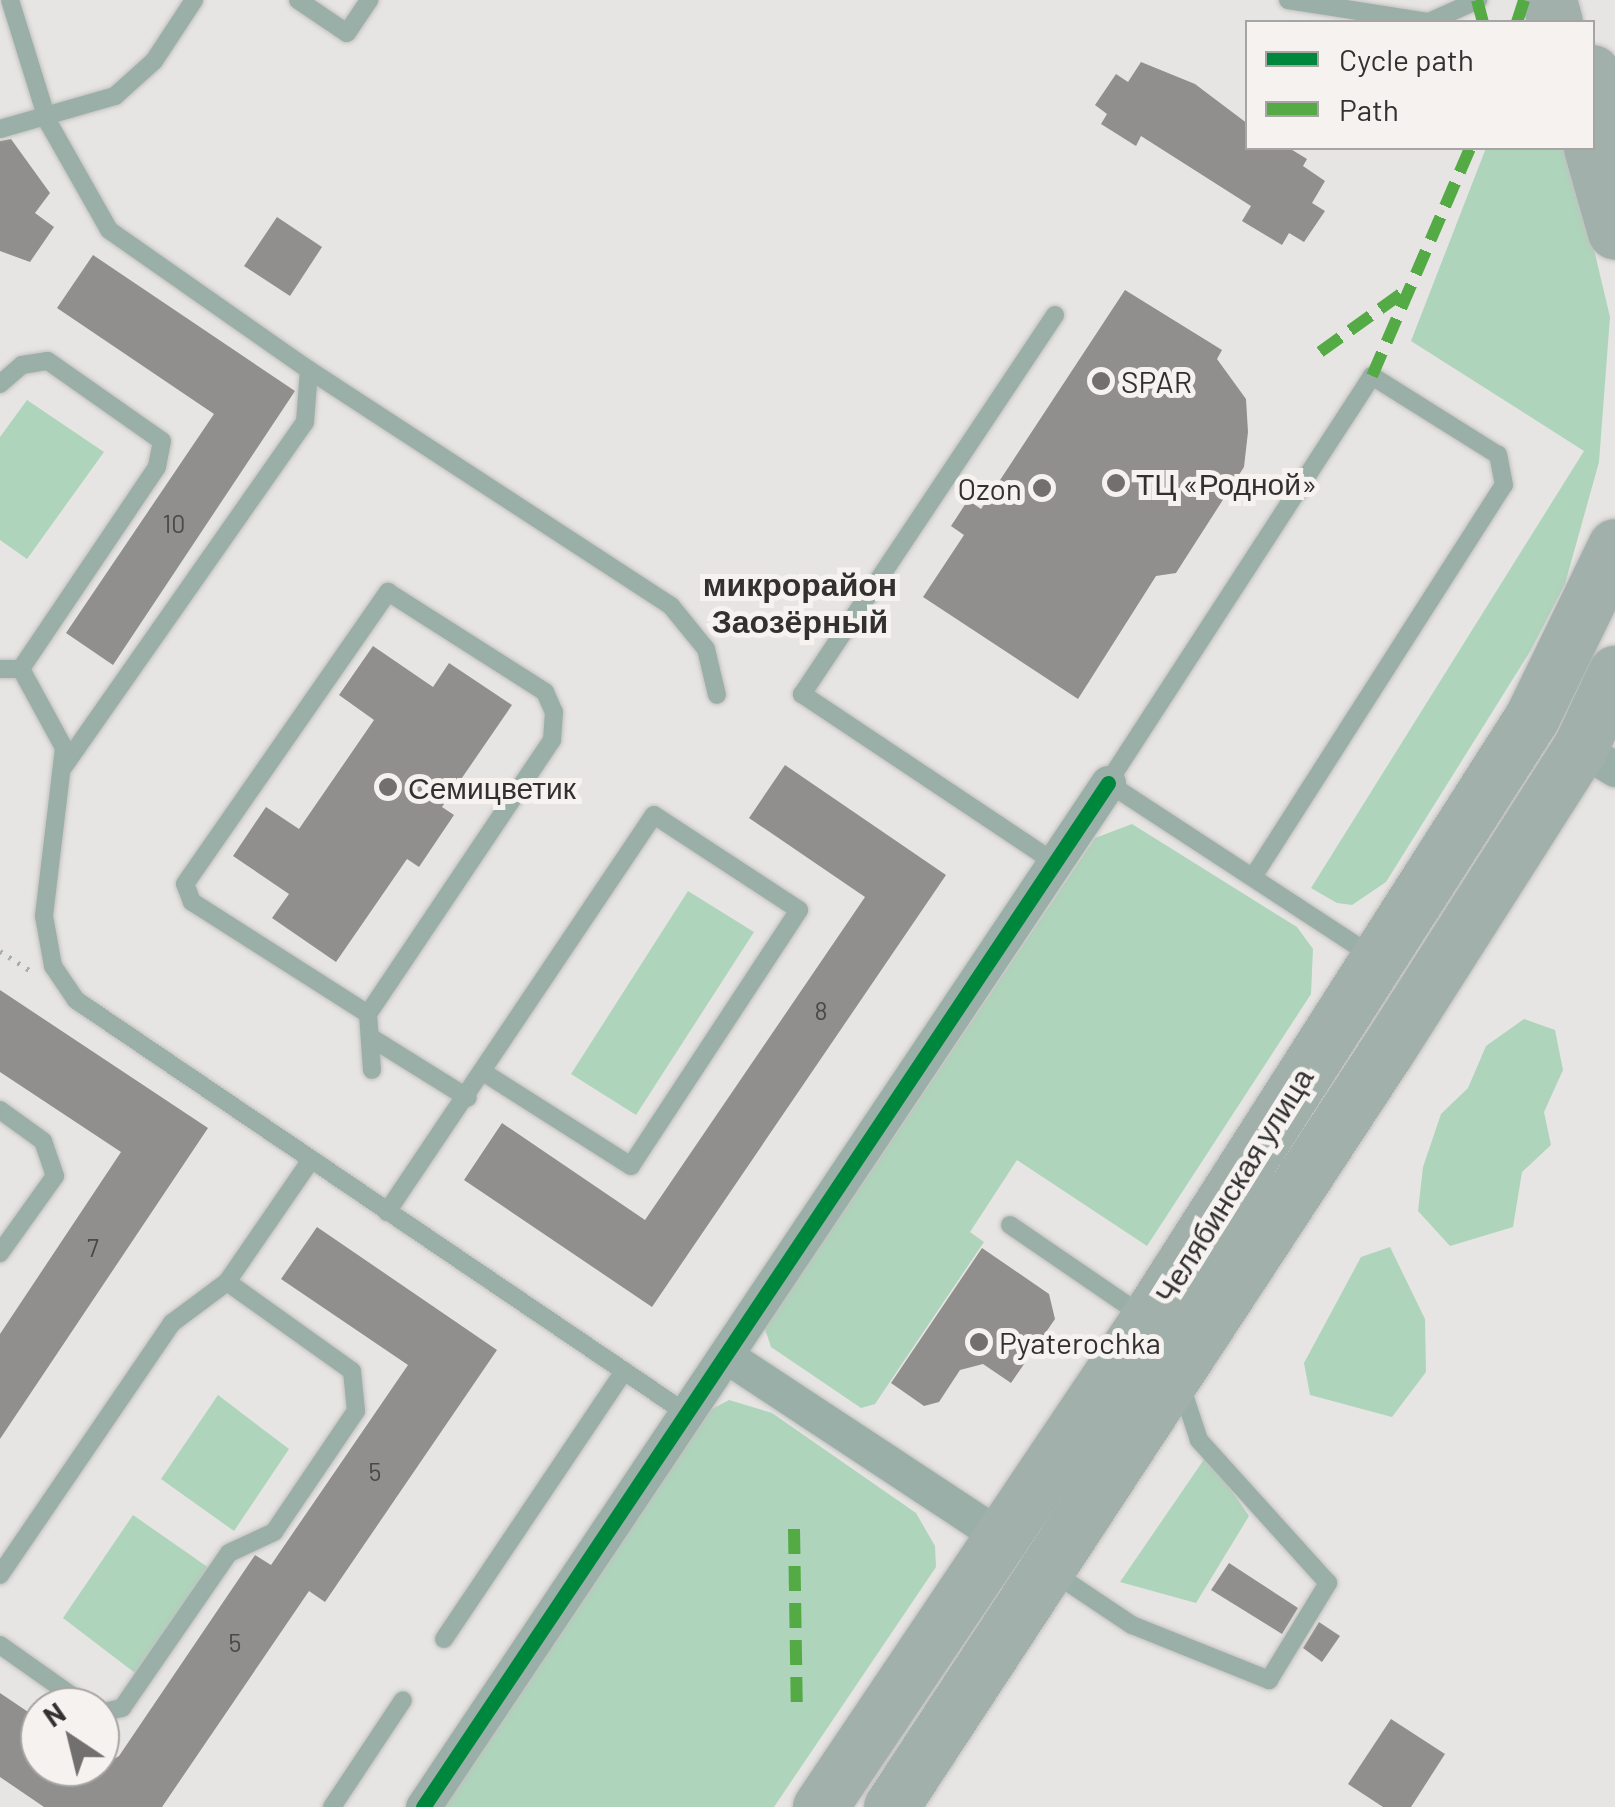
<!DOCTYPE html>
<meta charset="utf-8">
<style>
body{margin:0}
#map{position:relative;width:1615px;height:1807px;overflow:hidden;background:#e7e5e3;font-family:Barlow,sans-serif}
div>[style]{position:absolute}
.green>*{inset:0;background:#aed4bb}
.building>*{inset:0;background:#918f8e}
.path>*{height:5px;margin-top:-2.5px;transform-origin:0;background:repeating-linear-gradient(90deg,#a4afab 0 2.5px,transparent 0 10.5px)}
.roads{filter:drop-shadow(0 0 2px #c2c1c0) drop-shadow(0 0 2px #c2c1c0)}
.lane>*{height:18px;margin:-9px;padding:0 9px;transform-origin:9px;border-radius:9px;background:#9aafa8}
.street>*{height:35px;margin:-17.5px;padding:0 17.5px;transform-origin:17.5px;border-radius:17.5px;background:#9aafa8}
.primary>*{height:55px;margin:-27.5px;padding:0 27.5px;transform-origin:27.5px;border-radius:27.5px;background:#a1b0ab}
.quiet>*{height:12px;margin-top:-6px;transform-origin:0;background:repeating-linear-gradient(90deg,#54ab45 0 25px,transparent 0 37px)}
.cycleway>*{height:15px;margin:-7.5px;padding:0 7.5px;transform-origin:7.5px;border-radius:7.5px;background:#00873e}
.dots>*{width:28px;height:28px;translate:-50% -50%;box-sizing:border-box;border:5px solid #f5f2ef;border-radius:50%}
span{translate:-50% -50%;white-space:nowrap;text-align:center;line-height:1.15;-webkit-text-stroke:10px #f5f2ef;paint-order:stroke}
.number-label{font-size:25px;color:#4a4848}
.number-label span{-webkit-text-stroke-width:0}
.poi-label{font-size:30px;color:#323130}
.left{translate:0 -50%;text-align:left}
.right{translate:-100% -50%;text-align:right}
.street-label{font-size:30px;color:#323130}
.neighbourhood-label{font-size:32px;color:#323130;font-weight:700}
.legend{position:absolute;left:1245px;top:20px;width:350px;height:130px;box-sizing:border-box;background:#f5f2ef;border:2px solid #a7a5a3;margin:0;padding:12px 18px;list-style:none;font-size:30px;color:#323130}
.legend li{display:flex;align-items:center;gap:20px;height:50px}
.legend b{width:50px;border:2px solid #a7a5a3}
.north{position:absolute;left:20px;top:1687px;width:100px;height:100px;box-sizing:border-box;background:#f5f2ef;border:2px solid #a7a5a3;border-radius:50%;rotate:325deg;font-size:28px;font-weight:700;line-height:40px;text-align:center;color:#323130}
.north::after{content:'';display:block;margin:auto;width:35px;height:45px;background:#71706f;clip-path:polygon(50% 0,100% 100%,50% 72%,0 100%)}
</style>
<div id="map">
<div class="green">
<div style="clip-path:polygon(1486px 148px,1570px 148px,1610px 317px,1599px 462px,1565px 584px,1531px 650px,1386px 882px,1352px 905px,1337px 903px,1311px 888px,1584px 451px,1411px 341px)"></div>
<div style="clip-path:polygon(27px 400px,104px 452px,27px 559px,0 540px,0 437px)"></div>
<div style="clip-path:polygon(1132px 824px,1297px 927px,1313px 949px,1311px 994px,1147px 1246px,1017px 1160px,970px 1232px,984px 1242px,875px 1404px,861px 1408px,771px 1347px,765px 1329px,1095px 838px)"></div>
<div style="clip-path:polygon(688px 891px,754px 932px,636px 1115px,571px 1074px)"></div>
<div style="clip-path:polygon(1524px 1019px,1555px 1030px,1563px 1070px,1544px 1112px,1551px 1145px,1522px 1172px,1513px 1227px,1450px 1246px,1418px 1211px,1423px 1167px,1441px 1114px,1468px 1088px,1486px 1046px)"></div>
<div style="clip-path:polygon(1390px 1247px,1425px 1319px,1426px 1372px,1392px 1417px,1310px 1395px,1304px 1363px,1361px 1257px)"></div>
<div style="clip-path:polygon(218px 1395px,289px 1449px,234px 1531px,161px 1479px)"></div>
<div style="clip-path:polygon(729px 1400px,772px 1413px,916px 1513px,935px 1546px,936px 1567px,774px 1807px,441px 1807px,712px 1409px)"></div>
<div style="clip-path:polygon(1207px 1455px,1249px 1516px,1196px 1603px,1120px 1582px)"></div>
<div style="clip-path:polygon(133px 1515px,209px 1568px,135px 1673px,63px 1618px)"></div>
</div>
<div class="building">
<div style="clip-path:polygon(1141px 62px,1195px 84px,1248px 124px,1248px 148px,1289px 148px,1307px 159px,1303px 166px,1325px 181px,1312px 203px,1325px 211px,1304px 242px,1289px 233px,1282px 245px,1242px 221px,1251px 206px,1141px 136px,1136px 146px,1101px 124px,1107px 114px,1095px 105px,1116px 74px,1128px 82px)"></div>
<div style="clip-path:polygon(11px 139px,50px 193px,35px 213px,54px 227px,30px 262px,0 251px,0 141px)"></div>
<div style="clip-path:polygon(277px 217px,322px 247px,290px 296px,244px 266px)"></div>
<div style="clip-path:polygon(93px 255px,295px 391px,113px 665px,66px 633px,214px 414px,57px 308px)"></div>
<div style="clip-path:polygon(1125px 290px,1222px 350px,1217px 359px,1246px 399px,1248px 432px,1244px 467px,1176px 573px,1156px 576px,1078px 699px,923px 597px,964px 535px,951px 526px,968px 500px,981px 509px)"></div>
<div style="clip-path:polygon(373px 646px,433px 687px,449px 663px,512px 705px,442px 807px,454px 815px,419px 867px,407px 859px,336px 962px,272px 918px,289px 894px,233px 856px,266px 807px,299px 829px,374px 720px,339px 695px)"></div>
<div style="clip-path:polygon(785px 765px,946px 875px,652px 1307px,464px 1180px,502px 1123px,645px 1220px,865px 897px,749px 818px)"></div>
<div style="clip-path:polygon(0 990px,208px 1128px,0 1439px,0 1334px,121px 1152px,0 1072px)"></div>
<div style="clip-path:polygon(317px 1227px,497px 1350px,325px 1602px,309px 1591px,162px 1807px,44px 1807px,0 1777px,0 1693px,40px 1720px,40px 1767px,100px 1767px,119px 1756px,255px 1555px,271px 1565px,408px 1365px,281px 1279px)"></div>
<div style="clip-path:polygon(982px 1248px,1049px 1294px,1055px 1319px,1011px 1383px,983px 1364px,960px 1370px,939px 1402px,924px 1406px,891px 1383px)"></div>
<div style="clip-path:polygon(1229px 1563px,1298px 1608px,1282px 1634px,1211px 1590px)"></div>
<div style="clip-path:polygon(1319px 1622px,1340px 1636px,1322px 1662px,1303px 1648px)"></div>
<div style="clip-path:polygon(1391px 1719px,1445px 1754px,1411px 1807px,1383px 1807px,1348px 1784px)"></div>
</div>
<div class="path">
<div style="left:0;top:951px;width:37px;rotate:33deg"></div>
</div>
<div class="roads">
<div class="lane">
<div style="left:10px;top:0;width:128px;rotate:72.7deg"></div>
<div style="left:48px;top:122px;width:124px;rotate:60.5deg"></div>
<div style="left:109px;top:230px;width:244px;rotate:35deg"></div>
<div style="left:309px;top:370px;width:52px;rotate:94.4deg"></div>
<div style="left:305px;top:422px;width:420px;rotate:125deg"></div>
<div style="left:298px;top:0;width:59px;rotate:34deg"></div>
<div style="left:347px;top:33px;width:40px;rotate:-56deg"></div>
<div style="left:1288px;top:0;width:143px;rotate:8.9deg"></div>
<div style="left:1429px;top:22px;width:54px;rotate:-24.2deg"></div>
<div style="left:0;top:129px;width:120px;rotate:-16deg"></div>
<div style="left:115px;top:96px;width:52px;rotate:-41.9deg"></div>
<div style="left:154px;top:61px;width:73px;rotate:-56.7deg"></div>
<div style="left:1055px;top:315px;width:456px;rotate:123.7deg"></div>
<div style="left:802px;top:694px;width:304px;rotate:33.7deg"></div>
<div style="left:309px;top:370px;width:432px;rotate:33.1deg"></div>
<div style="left:671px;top:606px;width:55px;rotate:50.9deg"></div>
<div style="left:706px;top:649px;width:47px;rotate:76.6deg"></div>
<div style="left:0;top:384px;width:29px;rotate:-41deg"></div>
<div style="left:22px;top:365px;width:26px;rotate:-9deg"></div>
<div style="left:48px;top:361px;width:139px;rotate:35.1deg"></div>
<div style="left:162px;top:441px;width:26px;rotate:101deg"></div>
<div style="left:157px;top:467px;width:244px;rotate:124deg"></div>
<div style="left:0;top:669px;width:21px"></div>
<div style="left:21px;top:669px;width:90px;rotate:61.4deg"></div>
<div style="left:64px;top:748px;width:169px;rotate:96.8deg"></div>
<div style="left:44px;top:916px;width:51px;rotate:79.8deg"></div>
<div style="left:53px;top:966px;width:41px;rotate:55.9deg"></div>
<div style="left:76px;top:1000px;width:740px;rotate:34.1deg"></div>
<div style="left:1253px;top:877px;width:465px;rotate:-57.4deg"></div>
<div style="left:1504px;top:485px;width:31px;rotate:-101deg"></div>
<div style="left:1498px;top:455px;width:149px;rotate:-147.9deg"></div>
<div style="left:1372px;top:376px;width:485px;rotate:123deg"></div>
<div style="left:1108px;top:783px;width:316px;rotate:33.2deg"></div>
<div style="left:368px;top:1014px;width:209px;rotate:-147.5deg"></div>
<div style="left:192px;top:902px;width:19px;rotate:-111deg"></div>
<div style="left:185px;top:884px;width:356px;rotate:-55.2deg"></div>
<div style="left:388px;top:592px;width:186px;rotate:32.5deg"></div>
<div style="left:545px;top:692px;width:22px;rotate:66deg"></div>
<div style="left:554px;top:712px;width:28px;rotate:94deg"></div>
<div style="left:552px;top:740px;width:330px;rotate:123.9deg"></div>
<div style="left:368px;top:1014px;width:56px;rotate:85.9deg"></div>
<div style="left:370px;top:1037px;width:115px;rotate:31.9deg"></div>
<div style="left:0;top:1110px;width:53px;rotate:35.8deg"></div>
<div style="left:43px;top:1141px;width:37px;rotate:71deg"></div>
<div style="left:55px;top:1176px;width:95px;rotate:125.5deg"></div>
<div style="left:387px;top:1212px;width:478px;rotate:-56.1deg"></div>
<div style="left:654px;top:815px;width:173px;rotate:33.2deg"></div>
<div style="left:799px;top:910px;width:306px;rotate:123.3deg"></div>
<div style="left:631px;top:1166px;width:172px;rotate:-147.6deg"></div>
<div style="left:1010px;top:1225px;width:161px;rotate:34.4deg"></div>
<div style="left:1054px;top:1573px;width:94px;rotate:33.7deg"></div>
<div style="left:1132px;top:1625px;width:148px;rotate:21.9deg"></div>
<div style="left:1269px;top:1680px;width:114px;rotate:-58.7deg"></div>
<div style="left:1328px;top:1583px;width:193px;rotate:-132.1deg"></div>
<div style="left:1199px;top:1440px;width:57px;rotate:-108.4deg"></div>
<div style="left:0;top:1575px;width:305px;rotate:-55.7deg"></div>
<div style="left:172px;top:1323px;width:69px;rotate:-36.7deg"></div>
<div style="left:227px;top:1282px;width:148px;rotate:-55.5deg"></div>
<div style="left:444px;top:1639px;width:323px;rotate:-56.1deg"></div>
<div style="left:0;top:1645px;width:108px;rotate:35.2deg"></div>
<div style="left:100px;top:1713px;width:23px;rotate:-13deg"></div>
<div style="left:122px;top:1708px;width:188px;rotate:-55.4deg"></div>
<div style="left:229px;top:1553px;width:50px;rotate:-25deg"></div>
<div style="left:274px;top:1532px;width:146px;rotate:-55.9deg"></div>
<div style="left:356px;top:1411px;width:40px;rotate:-95.7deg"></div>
<div style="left:352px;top:1371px;width:153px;rotate:-144.5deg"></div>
<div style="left:332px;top:1807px;width:128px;rotate:-56.4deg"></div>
</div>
<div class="street">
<div style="left:1580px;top:748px;width:41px;rotate:31deg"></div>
<div style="left:728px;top:1357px;width:328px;rotate:33.4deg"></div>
<div style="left:423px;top:1807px;width:1232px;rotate:-56.22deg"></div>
</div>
<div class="primary">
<div style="left:1549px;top:0;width:23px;rotate:75deg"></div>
<div style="left:1592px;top:72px;width:84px;rotate:74.1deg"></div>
<div style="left:1591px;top:148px;width:87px;rotate:74.1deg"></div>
<div style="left:820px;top:1807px;width:588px;rotate:-56.09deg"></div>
<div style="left:1148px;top:1319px;width:714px;rotate:-57.47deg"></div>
<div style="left:1532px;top:717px;width:190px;rotate:-64.1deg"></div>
<div style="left:891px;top:1807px;width:906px;rotate:-56.75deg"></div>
<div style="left:1388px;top:1049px;width:357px;rotate:-57.5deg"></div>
<div style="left:1580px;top:748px;width:83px;rotate:-65deg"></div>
</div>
</div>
<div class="quiet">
<div style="left:1477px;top:0;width:23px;rotate:75deg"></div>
<div style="left:1517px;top:22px;width:23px;rotate:-72deg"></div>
<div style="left:1320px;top:352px;width:110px;rotate:-35.7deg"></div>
<div style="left:1372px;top:376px;width:248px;rotate:-66.7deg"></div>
<div style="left:794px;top:1529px;width:185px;rotate:89.1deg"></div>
</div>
<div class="cycleway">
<div style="left:423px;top:1807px;width:1232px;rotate:-56.22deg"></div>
</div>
<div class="dots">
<div style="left:1101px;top:381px;background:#71706f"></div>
<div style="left:1116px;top:483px;background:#71706f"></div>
<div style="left:1042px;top:488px;background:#71706f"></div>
<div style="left:388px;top:787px;background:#71706f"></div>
<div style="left:979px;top:1342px;background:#71706f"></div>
</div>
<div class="number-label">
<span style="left:174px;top:523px">10</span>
<span style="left:821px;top:1010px">8</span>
<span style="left:93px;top:1247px">7</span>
<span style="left:375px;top:1471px">5</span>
<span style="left:235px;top:1642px">5</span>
</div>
<div class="poi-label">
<span class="left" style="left:1121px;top:381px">SPAR</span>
<span class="left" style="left:1136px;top:483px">ТЦ «Родной»</span>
<span class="right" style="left:1022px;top:488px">Ozon</span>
<span class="left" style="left:408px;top:787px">Семицветик</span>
<span class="left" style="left:999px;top:1342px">Pyaterochka</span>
</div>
<div class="street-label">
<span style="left:1233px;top:1185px;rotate:-58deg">Челябинская улица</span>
</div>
<div class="neighbourhood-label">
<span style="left:800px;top:602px">микрорайон<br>Заозёрный</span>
</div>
<ul class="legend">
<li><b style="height:12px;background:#00873e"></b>Cycle path</li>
<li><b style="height:12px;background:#54ab45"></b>Path</li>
</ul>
<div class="north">N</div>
</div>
